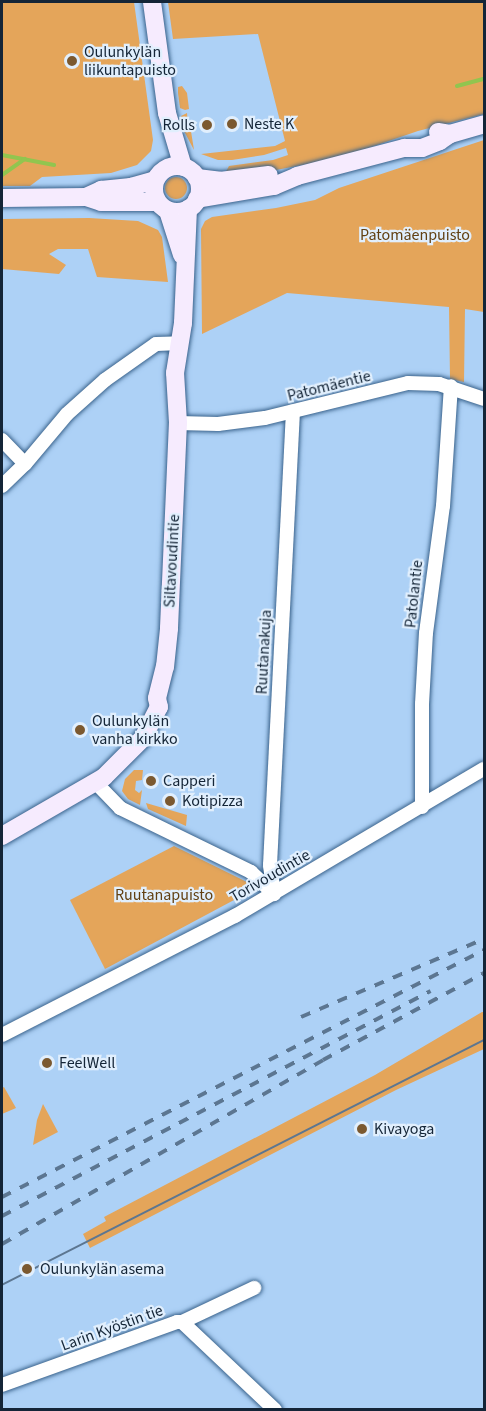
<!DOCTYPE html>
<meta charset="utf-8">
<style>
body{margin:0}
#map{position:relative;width:486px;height:1411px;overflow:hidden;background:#add1f6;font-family:"Source Sans 3",sans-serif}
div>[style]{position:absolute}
.green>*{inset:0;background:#e4a55a}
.round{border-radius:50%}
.stream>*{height:4px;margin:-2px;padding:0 2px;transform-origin:2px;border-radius:2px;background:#91c54f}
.roads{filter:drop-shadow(0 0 2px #3a638c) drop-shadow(0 0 2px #3a638c)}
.street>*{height:14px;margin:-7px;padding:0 7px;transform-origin:7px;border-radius:7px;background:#fff}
.secondary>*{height:18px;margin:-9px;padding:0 9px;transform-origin:9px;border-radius:9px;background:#f6ebfe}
.secondary>.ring{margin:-9px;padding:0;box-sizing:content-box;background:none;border:18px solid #f6ebfe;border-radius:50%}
.tram>*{height:1.5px;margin:-0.75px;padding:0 0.75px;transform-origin:0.75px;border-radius:0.75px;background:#5c7691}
.rail>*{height:4px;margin-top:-2px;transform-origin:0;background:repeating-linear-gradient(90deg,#5c7691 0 10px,transparent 0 20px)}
.dots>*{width:16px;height:16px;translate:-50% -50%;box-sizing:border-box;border:3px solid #e1effd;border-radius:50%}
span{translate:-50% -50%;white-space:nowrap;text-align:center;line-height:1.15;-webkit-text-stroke:4.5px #e1effd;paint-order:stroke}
.poi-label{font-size:16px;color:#142537}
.left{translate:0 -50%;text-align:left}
.right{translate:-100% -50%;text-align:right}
.park-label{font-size:16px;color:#624012}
.street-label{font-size:16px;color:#142537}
.frame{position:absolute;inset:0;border:3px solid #142537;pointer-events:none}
</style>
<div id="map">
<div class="green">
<div style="clip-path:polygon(2px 2px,134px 2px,153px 140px,151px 151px,137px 165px,111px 173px,42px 177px,30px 186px,2px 186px)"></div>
<div style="clip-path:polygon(168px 2px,484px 2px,484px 114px,418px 131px,339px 158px,276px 170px,224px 175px,229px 166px,273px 160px,288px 155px,286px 148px,264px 155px,232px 160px,218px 160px,201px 154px,275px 146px,285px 141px,258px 34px,173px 39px)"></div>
<div style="clip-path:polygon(182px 86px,187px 93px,189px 109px,185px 110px,180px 108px,178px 93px,178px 87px)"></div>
<div style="clip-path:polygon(187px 113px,188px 125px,190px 125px,194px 150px,184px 131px,181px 116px)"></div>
<div style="clip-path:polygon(484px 140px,484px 312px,465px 309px,464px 382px,450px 379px,449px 307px,287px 293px,202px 334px,201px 229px,205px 221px,212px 217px,276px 208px,315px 200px,339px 188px)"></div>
<div class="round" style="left:165px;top:177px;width:22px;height:22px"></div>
<div style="clip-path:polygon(89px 218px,138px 221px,158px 230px,162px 237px,168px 282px,97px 277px,88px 249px,58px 249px,49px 254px,66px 265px,59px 274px,2px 269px,2px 219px)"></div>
<div style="clip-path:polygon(134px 770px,143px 770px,142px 780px,136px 781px,135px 790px,139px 793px,142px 790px,140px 805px,128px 799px,122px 791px,125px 779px)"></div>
<div style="clip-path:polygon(146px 803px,187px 815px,186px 826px,148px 809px)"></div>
<div style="clip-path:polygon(174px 846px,249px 883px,249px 892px,105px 969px,70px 900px)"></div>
<div style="clip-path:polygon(482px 1012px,484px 1012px,484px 1049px,396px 1090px,90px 1248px,83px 1234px,106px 1221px,104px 1217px,375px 1075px)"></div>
<div style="clip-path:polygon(4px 1087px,16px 1108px,2px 1114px,2px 1088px)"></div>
<div style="clip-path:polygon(43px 1104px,58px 1132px,33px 1145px,37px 1120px)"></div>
</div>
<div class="stream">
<div style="left:457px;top:86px;width:28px;rotate:-15deg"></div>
<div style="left:2px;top:155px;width:53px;rotate:10.9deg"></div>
<div style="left:2px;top:175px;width:28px;rotate:-35deg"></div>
</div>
<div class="roads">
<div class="street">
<div style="left:178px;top:423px;width:40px;rotate:1.4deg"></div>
<div style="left:218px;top:424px;width:47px;rotate:-7.3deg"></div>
<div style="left:265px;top:418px;width:147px;rotate:-13.8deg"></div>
<div style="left:408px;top:383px;width:31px;rotate:2deg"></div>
<div style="left:439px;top:384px;width:47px;rotate:18.4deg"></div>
<div style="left:2px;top:440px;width:33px;rotate:46deg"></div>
<div style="left:2px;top:486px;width:32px;rotate:-44deg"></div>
<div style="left:25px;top:464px;width:65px;rotate:-50deg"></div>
<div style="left:67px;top:414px;width:51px;rotate:-41.8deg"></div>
<div style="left:105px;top:380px;width:62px;rotate:-35.2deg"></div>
<div style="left:156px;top:344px;width:25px;rotate:-2deg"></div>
<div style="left:96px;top:783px;width:35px;rotate:46deg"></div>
<div style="left:120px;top:808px;width:146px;rotate:26deg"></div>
<div style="left:251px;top:872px;width:32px;rotate:44deg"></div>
<div style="left:422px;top:807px;width:103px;rotate:-90deg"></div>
<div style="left:422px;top:704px;width:71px;rotate:-86.8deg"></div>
<div style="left:426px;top:633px;width:128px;rotate:-82.4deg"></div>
<div style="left:443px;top:506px;width:120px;rotate:-86.2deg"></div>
<div style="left:274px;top:894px;width:29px;rotate:-98deg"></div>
<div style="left:270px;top:865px;width:454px;rotate:-87.1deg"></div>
<div style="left:2px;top:1035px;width:262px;rotate:-27.1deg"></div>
<div style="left:235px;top:916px;width:289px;rotate:-30.6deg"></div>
<div style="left:182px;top:1322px;width:80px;rotate:-25.3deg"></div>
<div style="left:2px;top:1385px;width:186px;rotate:-19.8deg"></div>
<div style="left:177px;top:1322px;width:5px"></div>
<div style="left:182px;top:1322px;width:128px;rotate:43.4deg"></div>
</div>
<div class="secondary">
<div style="left:152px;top:2px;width:112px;rotate:82.3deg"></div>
<div style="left:167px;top:113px;width:56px;rotate:73.5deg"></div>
<div style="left:438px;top:132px;width:12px;rotate:9deg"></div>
<div style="left:450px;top:134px;width:35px;rotate:-16deg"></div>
<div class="ring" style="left:154px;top:166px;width:28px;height:28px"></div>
<div style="left:197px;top:178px;width:23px;rotate:7deg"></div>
<div style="left:220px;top:181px;width:49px;rotate:-7deg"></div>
<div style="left:86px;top:197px;width:17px;rotate:-25deg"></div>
<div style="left:101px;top:190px;width:30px;rotate:-6deg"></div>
<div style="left:131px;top:187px;width:25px;rotate:-16deg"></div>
<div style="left:2px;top:198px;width:84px;rotate:-0.7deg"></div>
<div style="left:86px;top:197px;width:16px;rotate:18deg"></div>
<div style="left:101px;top:202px;width:56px"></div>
<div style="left:197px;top:199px;width:78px;rotate:-9.6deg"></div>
<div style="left:274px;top:186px;width:25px;rotate:-23deg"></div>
<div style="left:297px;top:176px;width:111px;rotate:-14.7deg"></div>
<div style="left:404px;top:148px;width:18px"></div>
<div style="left:422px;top:148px;width:19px;rotate:-21deg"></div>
<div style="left:440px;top:141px;width:12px;rotate:-35deg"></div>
<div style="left:168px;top:211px;width:46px;rotate:72.3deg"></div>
<div style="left:2px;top:836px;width:118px;rotate:-30deg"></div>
<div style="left:104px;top:777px;width:55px;rotate:-45deg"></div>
<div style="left:143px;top:738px;width:35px;rotate:-63deg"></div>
<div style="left:159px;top:707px;width:9px;rotate:-103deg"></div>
<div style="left:157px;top:698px;width:32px;rotate:-76deg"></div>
<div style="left:165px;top:667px;width:39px;rotate:-84deg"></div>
<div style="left:169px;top:628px;width:205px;rotate:-87.5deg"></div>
<div style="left:178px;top:423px;width:50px;rotate:-93.4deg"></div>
<div style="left:175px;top:373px;width:51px;rotate:-80.9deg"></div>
<div style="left:183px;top:323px;width:114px;rotate:-87.5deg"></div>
</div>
</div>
<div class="tram">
<div style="left:2px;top:1285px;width:541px;rotate:-26.94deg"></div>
</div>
<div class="rail">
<div style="left:301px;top:1017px;width:199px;rotate:-23.1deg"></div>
<div style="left:2px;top:1197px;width:542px;rotate:-27.13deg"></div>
<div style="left:2px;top:1216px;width:484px;rotate:-27.7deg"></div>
<div style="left:2px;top:1244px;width:370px;rotate:-29.8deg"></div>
<div style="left:323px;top:1060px;width:183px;rotate:-28.4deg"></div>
</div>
<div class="dots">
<div style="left:72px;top:61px;background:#7b5930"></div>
<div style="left:232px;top:124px;background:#7b5930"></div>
<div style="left:207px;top:125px;background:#7b5930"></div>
<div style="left:80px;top:730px;background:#7b5930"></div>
<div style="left:151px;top:781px;background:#7b5930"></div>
<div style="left:170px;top:801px;background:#7b5930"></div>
<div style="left:47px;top:1063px;background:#7b5930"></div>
<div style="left:362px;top:1129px;background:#7b5930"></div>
<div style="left:27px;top:1269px;background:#7b5930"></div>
</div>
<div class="poi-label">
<span class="left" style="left:84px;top:61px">Oulunkylän<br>liikuntapuisto</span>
<span class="left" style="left:244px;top:124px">Neste K</span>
<span class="right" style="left:195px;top:125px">Rolls</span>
<span class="left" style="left:92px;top:730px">Oulunkylän<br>vanha kirkko</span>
<span class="left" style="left:163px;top:781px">Capperi</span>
<span class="left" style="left:182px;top:801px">Kotipizza</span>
<span class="left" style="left:59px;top:1063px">FeelWell</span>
<span class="left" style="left:374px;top:1129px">Kivayoga</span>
<span class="left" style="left:40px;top:1269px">Oulunkylän asema</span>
</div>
<div class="park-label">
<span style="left:415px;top:235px">Patomäenpuisto</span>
<span style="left:164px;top:895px">Ruutanapuisto</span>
</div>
<div class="street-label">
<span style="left:329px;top:386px;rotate:-14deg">Patomäentie</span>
<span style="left:172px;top:561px;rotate:-87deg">Siltavoudintie</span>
<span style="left:414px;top:594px;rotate:-84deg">Patolantie</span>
<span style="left:264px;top:652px;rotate:-87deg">Ruutanakuja</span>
<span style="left:270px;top:876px;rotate:-30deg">Torivoudintie</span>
<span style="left:112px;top:1328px;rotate:-20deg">Larin Kyöstin tie</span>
</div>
<div class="frame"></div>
</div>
